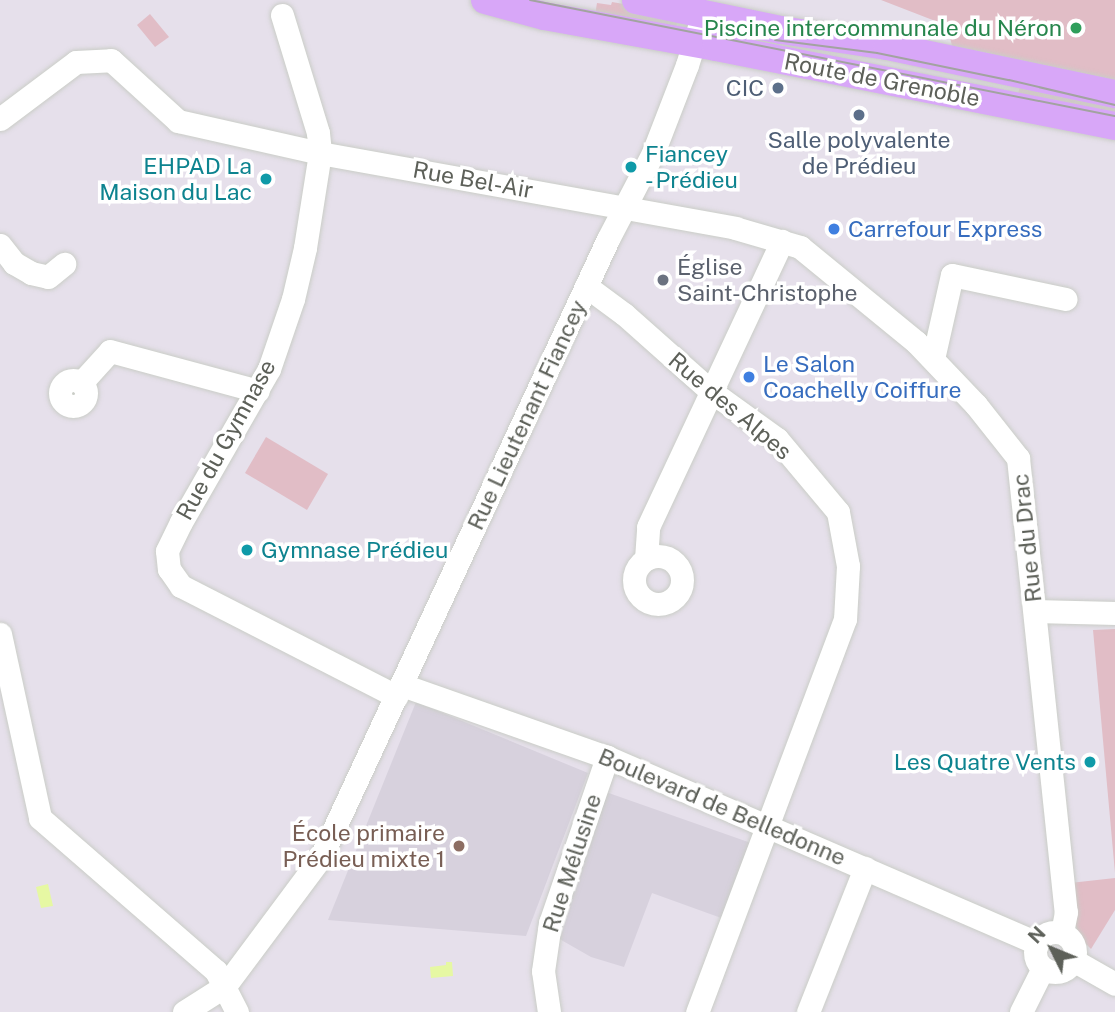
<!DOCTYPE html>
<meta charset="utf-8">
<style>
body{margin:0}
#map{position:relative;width:1115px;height:1012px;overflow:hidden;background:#e6e0eb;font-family:"Public Sans",sans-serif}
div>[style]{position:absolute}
.education>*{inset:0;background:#d7d1dd}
.green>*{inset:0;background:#e1bdc6}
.water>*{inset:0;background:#e6f8a3}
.roads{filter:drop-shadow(0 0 2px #cacdc7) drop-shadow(0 0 2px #cacdc7)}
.minor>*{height:23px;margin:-11.5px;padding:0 11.5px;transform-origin:11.5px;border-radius:11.5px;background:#fff}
.minor>.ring{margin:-11.5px;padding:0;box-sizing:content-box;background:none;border:23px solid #fff;border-radius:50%}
.major>*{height:28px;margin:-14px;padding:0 14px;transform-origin:14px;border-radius:14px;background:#d8a7f8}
.tram>*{height:2px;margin:-1px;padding:0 1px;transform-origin:1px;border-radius:1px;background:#a2a3a0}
.dots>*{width:19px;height:19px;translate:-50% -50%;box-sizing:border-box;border:4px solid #fff;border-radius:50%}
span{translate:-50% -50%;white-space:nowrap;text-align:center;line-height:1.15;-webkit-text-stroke:7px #fff;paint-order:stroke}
.leisure-label{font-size:23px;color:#27864d}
.right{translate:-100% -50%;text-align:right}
.street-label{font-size:23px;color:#5d6059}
.service-label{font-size:23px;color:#4e5e75}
.culture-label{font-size:23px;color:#0d838f}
.left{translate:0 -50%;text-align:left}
.shop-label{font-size:23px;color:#366cbe}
.worship-label{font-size:23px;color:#5b616d}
.education-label{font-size:23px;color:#785e54}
.north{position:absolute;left:1017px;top:914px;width:70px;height:70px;-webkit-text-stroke:5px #fff;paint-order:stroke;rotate:313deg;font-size:19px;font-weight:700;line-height:28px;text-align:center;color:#5d6059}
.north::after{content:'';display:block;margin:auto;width:24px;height:32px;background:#5d6059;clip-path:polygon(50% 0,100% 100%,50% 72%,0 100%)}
</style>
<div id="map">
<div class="education">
<div style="clip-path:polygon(416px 702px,588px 773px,526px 936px,328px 920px)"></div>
<div style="clip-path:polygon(603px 791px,751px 843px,724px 919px,652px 893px,624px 967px,591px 957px,556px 937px)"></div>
</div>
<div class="green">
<div style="clip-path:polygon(881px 0,1115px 0,1115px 81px,952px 46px,949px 33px,943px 24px)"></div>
<div style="clip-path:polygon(612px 2px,647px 8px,679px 19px,673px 33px,594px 21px,597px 3px,611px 5px)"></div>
<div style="clip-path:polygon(150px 14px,169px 37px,155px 47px,137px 25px)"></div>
<div style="clip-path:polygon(1021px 79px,1115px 100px,1115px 121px,1017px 101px)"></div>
<div style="clip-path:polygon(266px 437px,328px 474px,307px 510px,245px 473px)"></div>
<div style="clip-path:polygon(1115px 629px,1115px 873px,1093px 630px)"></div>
<div style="clip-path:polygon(1115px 878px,1115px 910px,1091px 949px,1081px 939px,1074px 921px,1070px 883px)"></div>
</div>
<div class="water">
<div style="clip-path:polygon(48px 884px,53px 906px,41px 908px,36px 887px)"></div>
<div style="clip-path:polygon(446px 962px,452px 962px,453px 976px,431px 978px,430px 967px,446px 965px)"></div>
</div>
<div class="roads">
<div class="minor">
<div style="left:282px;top:15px;width:123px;rotate:73deg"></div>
<div style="left:318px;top:133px;width:20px;rotate:84deg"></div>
<div style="left:320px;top:153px;width:96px;rotate:99deg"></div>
<div style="left:305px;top:248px;width:52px;rotate:103.2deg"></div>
<div style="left:293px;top:299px;width:74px;rotate:108.9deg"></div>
<div style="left:269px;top:369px;width:177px;rotate:119.9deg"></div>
<div style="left:181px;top:522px;width:32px;rotate:116deg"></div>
<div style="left:167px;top:551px;width:18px;rotate:84deg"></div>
<div style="left:169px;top:569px;width:21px;rotate:55deg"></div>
<div style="left:181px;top:586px;width:242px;rotate:27.1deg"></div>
<div style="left:0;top:119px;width:95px;rotate:-36.9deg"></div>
<div style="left:76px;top:62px;width:35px;rotate:-3deg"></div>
<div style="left:111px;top:60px;width:91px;rotate:42.3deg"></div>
<div style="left:178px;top:121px;width:146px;rotate:12.7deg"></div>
<div style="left:320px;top:153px;width:422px;rotate:10.2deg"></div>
<div style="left:735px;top:228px;width:68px;rotate:16.3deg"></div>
<div style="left:800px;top:247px;width:150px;rotate:39.3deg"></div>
<div style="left:916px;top:342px;width:87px;rotate:46.4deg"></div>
<div style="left:976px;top:405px;width:68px;rotate:51.6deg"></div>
<div style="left:1018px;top:458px;width:457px;rotate:84deg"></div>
<div style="left:1066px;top:912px;width:21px;rotate:101deg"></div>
<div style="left:0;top:245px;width:23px;rotate:52deg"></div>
<div style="left:14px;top:263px;width:20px;rotate:30deg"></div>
<div style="left:31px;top:273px;width:17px;rotate:13deg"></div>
<div style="left:48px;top:277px;width:21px;rotate:-39deg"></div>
<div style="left:586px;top:286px;width:47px;rotate:36.4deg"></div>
<div style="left:624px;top:314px;width:118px;rotate:41.6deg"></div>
<div style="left:712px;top:392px;width:80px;rotate:35.9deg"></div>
<div style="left:777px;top:439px;width:95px;rotate:50.1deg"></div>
<div style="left:838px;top:512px;width:55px;rotate:79.5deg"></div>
<div style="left:848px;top:566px;width:53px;rotate:93.2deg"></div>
<div style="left:845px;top:619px;width:420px;rotate:110.6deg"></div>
<div style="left:933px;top:359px;width:86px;rotate:-77.3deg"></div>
<div style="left:952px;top:275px;width:116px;rotate:11.9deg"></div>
<div class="ring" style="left:60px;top:380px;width:3px;height:3px"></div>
<div style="left:81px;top:383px;width:43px;rotate:-47.8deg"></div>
<div style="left:110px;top:351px;width:153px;rotate:15.1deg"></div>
<div class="ring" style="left:634px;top:556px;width:25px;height:25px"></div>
<div style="left:646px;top:559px;width:32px;rotate:-86deg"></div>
<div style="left:648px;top:527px;width:316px;rotate:-64.9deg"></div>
<div style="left:1035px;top:611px;width:80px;rotate:1.4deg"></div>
<div style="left:0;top:634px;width:188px;rotate:77.7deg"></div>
<div style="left:40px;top:818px;width:233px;rotate:41deg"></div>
<div style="left:216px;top:971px;width:46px;rotate:62.9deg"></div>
<div style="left:402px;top:685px;width:217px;rotate:19.4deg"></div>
<div style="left:607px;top:757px;width:469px;rotate:23.4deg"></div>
<div class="ring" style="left:1035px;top:932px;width:17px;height:17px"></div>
<div style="left:1073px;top:960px;width:48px;rotate:29.7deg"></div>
<div style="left:184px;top:1012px;width:49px;rotate:-32.4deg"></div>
<div style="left:225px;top:986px;width:161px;rotate:-53.3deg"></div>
<div style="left:321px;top:857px;width:681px;rotate:-65.09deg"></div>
<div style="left:608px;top:239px;width:97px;rotate:-62.4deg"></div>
<div style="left:653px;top:153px;width:94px;rotate:-68.9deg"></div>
<div style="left:687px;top:65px;width:53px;rotate:-72.6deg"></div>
<div style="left:549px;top:1012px;width:41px;rotate:-98.3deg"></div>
<div style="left:543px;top:971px;width:49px;rotate:-81.7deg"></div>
<div style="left:550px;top:923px;width:176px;rotate:-71deg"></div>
<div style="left:808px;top:1012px;width:155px;rotate:-68.4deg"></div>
<div style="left:1021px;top:1012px;width:49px;rotate:-63.4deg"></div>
</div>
<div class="major">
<div style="left:485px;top:0;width:61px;rotate:15.2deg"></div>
<div style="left:544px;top:16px;width:175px;rotate:10.2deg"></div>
<div style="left:716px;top:47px;width:407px;rotate:11.2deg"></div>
<div style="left:636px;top:0;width:148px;rotate:11.7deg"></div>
<div style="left:781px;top:30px;width:107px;rotate:8.6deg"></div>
<div style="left:887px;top:46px;width:233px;rotate:11.9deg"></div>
</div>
</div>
<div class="tram">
<div style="left:530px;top:0;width:596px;rotate:11.22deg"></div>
<div style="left:775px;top:40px;width:103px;rotate:7.3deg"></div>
<div style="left:877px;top:53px;width:135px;rotate:11.6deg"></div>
<div style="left:1009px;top:80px;width:109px;rotate:13.3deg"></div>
</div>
<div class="dots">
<div style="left:1076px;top:28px;background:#2e9e5b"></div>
<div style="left:778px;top:88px;background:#5c6f8a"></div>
<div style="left:859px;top:115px;background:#5c6f8a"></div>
<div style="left:631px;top:167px;background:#0f9aa8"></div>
<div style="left:266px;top:179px;background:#0f9aa8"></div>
<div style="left:834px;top:229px;background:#3f7fe0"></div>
<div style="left:663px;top:280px;background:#6b7280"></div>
<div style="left:749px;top:377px;background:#3f7fe0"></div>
<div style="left:247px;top:550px;background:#0f9aa8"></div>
<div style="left:1090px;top:762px;background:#0f9aa8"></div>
<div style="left:459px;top:846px;background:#8d6e63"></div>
</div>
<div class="leisure-label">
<span class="right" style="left:1062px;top:28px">Piscine intercommunale du Néron</span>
</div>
<div class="street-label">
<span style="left:882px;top:80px;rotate:11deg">Route de Grenoble</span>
<span style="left:473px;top:180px;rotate:10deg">Rue Bel-Air</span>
<span style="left:730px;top:406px;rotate:40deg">Rue des Alpes</span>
<span style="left:527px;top:415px;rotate:-65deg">Rue Lieutenant Fiancey</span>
<span style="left:226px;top:440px;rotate:-61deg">Rue du Gymnase</span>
<span style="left:1027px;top:538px;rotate:-96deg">Rue du Drac</span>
<span style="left:722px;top:807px;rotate:23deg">Boulevard de Belledonne</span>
<span style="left:572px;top:863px;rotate:-72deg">Rue Mélusine</span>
</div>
<div class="service-label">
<span class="right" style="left:764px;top:88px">CIC</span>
<span style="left:859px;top:153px">Salle polyvalente<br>de Prédieu</span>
</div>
<div class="culture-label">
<span class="left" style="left:645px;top:167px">Fiancey<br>- Prédieu</span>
<span class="right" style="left:252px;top:179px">EHPAD La<br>Maison du Lac</span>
<span class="left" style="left:261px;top:550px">Gymnase Prédieu</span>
<span class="right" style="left:1076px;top:762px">Les Quatre Vents</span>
</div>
<div class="shop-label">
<span class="left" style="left:848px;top:229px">Carrefour Express</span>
<span class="left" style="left:763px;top:377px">Le Salon<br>Coachelly Coiffure</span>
</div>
<div class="worship-label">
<span class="left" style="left:677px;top:280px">Église<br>Saint-Christophe</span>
</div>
<div class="education-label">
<span class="right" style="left:445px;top:846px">École primaire<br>Prédieu mixte 1</span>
</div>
<div class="north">N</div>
</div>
